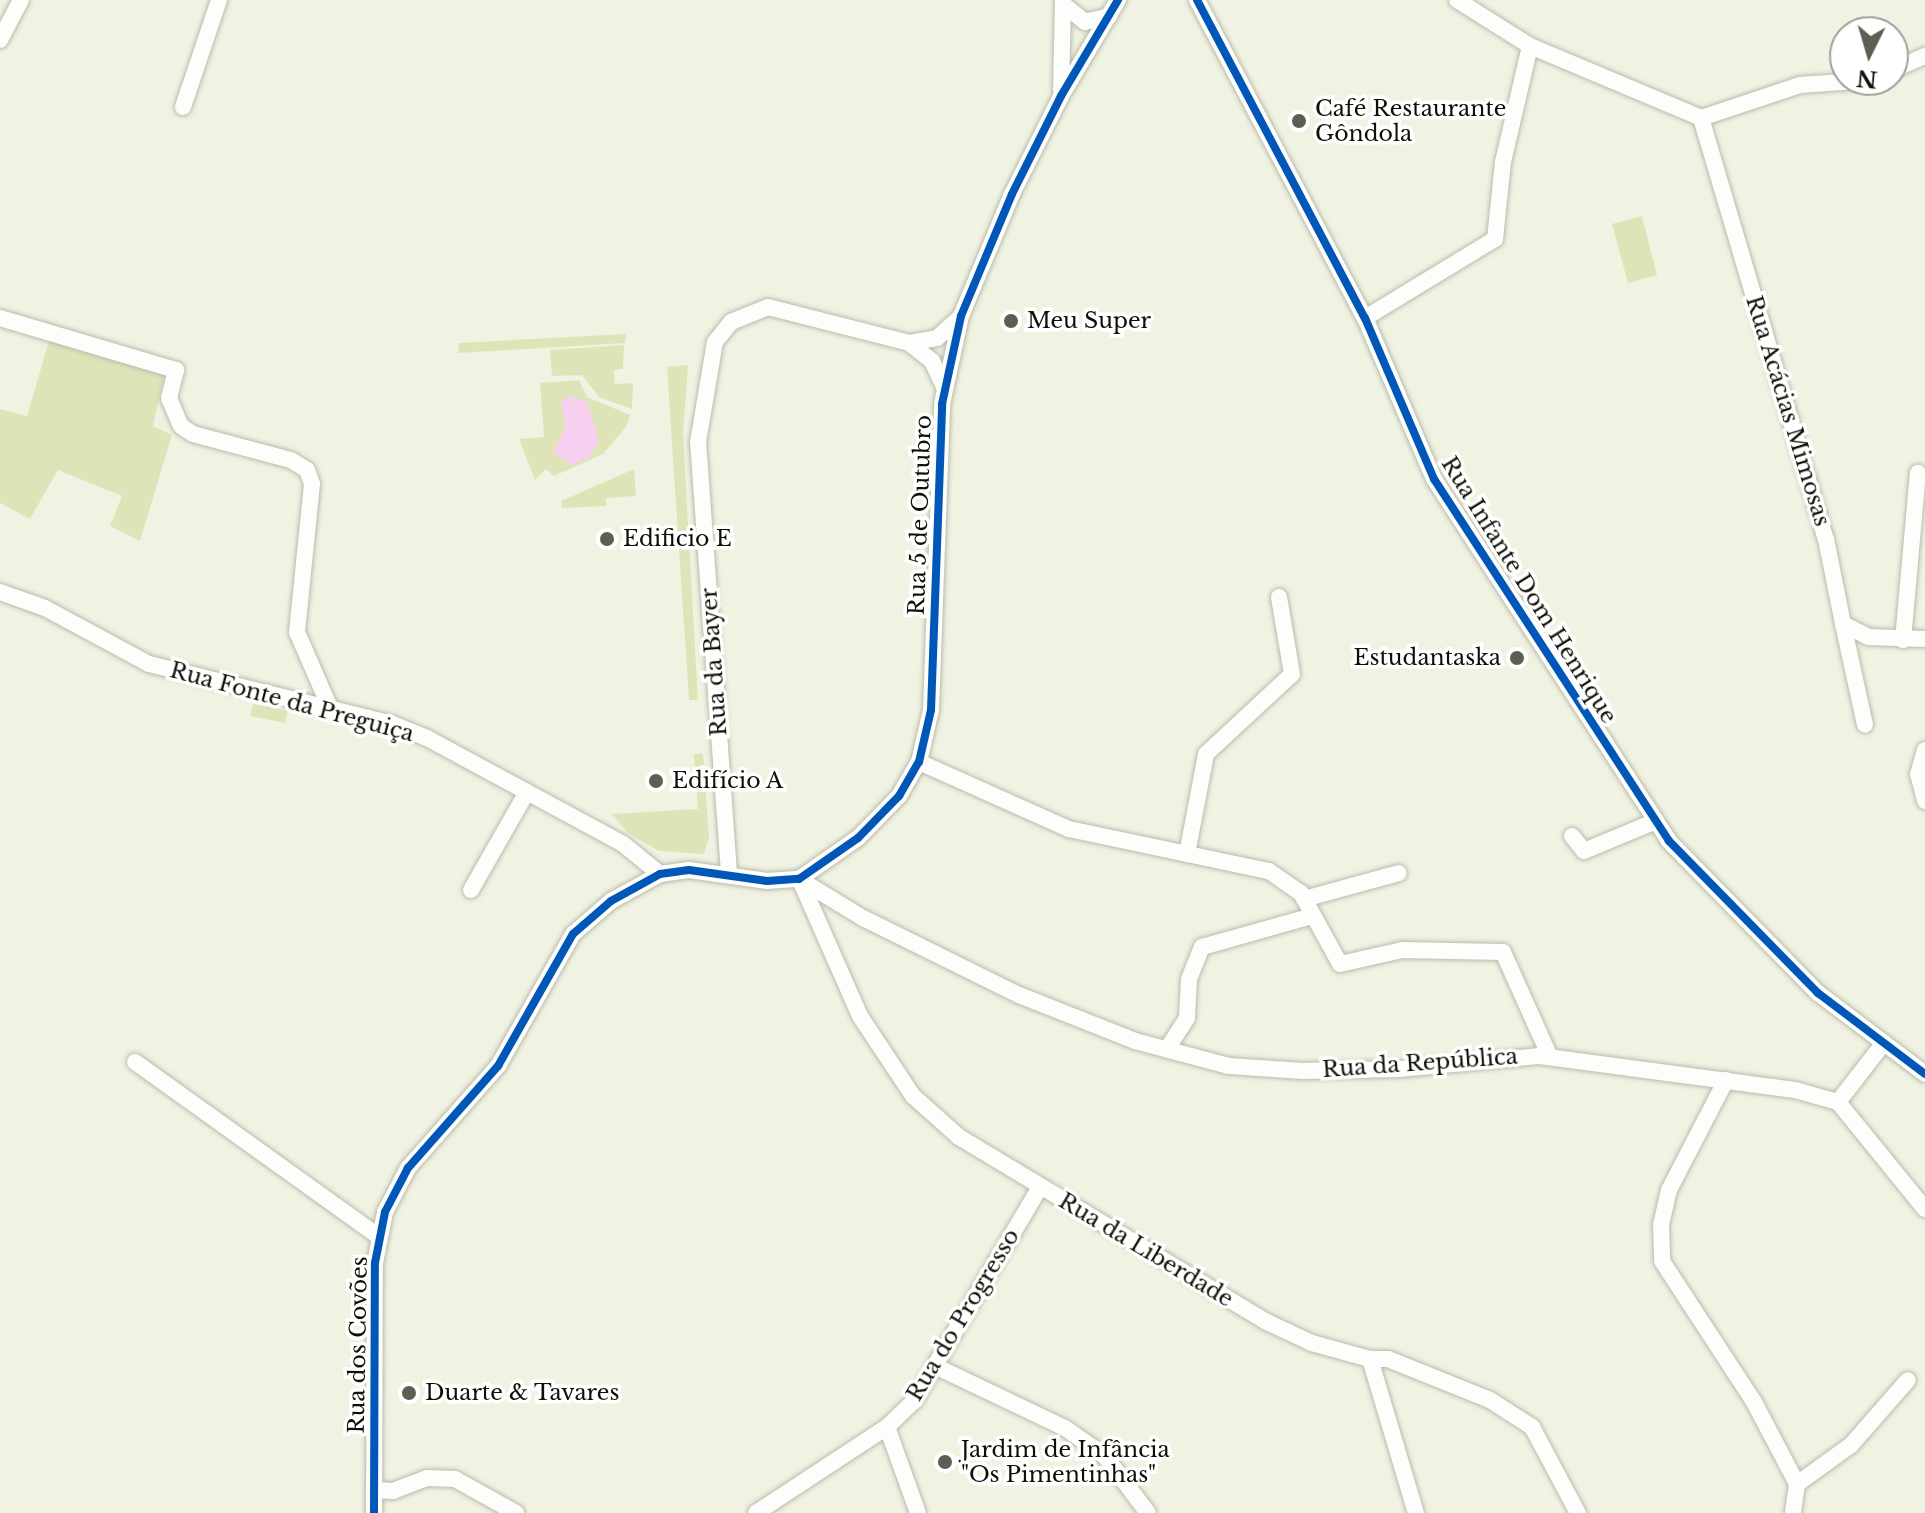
<!DOCTYPE html>
<meta charset="utf-8">
<style>
body{margin:0}
#map{position:relative;width:1925px;height:1513px;overflow:hidden;background:#f1f3e2;font-family:"Libre Baskerville",serif}
div>[style]{position:absolute}
.green>*{inset:0;background:#dfe4b8}
.water>*{inset:0;background:#f7cff1}
.roads{filter:drop-shadow(0 0 2px #b9bbad) drop-shadow(0 0 2px #b9bbad)}
.minor>*{height:16px;margin:-8px;padding:0 8px;transform-origin:8px;border-radius:8px;background:#fdfdfb}
.cycleway>*{height:8px;margin:-4px;padding:0 4px;transform-origin:4px;border-radius:4px;background:#0057b8}
.dots>*{width:22px;height:22px;translate:-50% -50%;box-sizing:border-box;border:4px solid #fff;border-radius:50%}
span{translate:-50% -50%;white-space:nowrap;text-align:center;line-height:1.15;-webkit-text-stroke:7px #fff;paint-order:stroke}
.poi-label{font-size:22px;color:#0f1005}
.left{translate:0 -50%;text-align:left}
.right{translate:-100% -50%;text-align:right}
.street-label{font-size:22px;color:#0f1005}
.north{position:absolute;left:1829px;top:16px;width:80px;height:80px;box-sizing:border-box;background:#fff;border:2px solid #9f9f9b;border-radius:50%;rotate:185deg;font-size:22px;font-weight:700;line-height:32px;text-align:center;color:#0f1005}
.north::after{content:'';display:block;margin:auto;width:28px;height:36px;background:#5e5f52;clip-path:polygon(50% 0,100% 100%,50% 72%,0 100%)}
</style>
<div id="map">
<div class="green">
<div style="clip-path:polygon(1642px 216px,1657px 275px,1628px 283px,1612px 224px)"></div>
<div style="clip-path:polygon(626px 334px,625px 343px,458px 353px,459px 343px)"></div>
<div style="clip-path:polygon(49px 341px,164px 374px,153px 426px,172px 435px,140px 541px,110px 526px,122px 496px,58px 470px,30px 519px,0 503px,0 409px,27px 416px)"></div>
<div style="clip-path:polygon(624px 345px,623px 369px,614px 370px,615px 384px,633px 383px,632px 409px,599px 397px,582px 375px,552px 376px,550px 350px)"></div>
<div style="clip-path:polygon(688px 365px,683px 434px,698px 700px,689px 700px,667px 367px)"></div>
<div style="clip-path:polygon(579px 380px,587px 397px,630px 415px,626px 427px,603px 454px,554px 476px,546px 469px,535px 480px,519px 439px,544px 437px,540px 383px)"></div>
<div style="clip-path:polygon(634px 469px,636px 496px,606px 498px,606px 506px,562px 508px,561px 501px)"></div>
<div style="clip-path:polygon(253px 704px,288px 711px,285px 723px,250px 716px)"></div>
<div style="clip-path:polygon(703px 753px,709px 838px,704px 854px,659px 851px,628px 833px,612px 814px,698px 809px,694px 754px)"></div>
</div>
<div class="water">
<div style="clip-path:polygon(569px 396px,587px 402px,599px 442px,588px 458px,571px 465px,553px 452px,566px 428px,561px 402px)"></div>
</div>
<div class="roads">
<div class="minor">
<div style="left:1197px;top:0;width:360px;rotate:62.2deg"></div>
<div style="left:1365px;top:318px;width:175px;rotate:66.8deg"></div>
<div style="left:1434px;top:479px;width:432px;rotate:57deg"></div>
<div style="left:1669px;top:841px;width:213px;rotate:45.6deg"></div>
<div style="left:1818px;top:993px;width:134px;rotate:37.1deg"></div>
<div style="left:1457px;top:0;width:86px;rotate:32.2deg"></div>
<div style="left:1530px;top:46px;width:186px;rotate:22.8deg"></div>
<div style="left:1064px;top:5px;width:27px;rotate:39deg"></div>
<div style="left:1085px;top:22px;width:25px;rotate:-14deg"></div>
<div style="left:0;top:40px;width:45px;rotate:-62.3deg"></div>
<div style="left:1893px;top:70px;width:35px;rotate:-24deg"></div>
<div style="left:1061px;top:90px;width:90px;rotate:-88.7deg"></div>
<div style="left:183px;top:107px;width:113px;rotate:-71.4deg"></div>
<div style="left:1701px;top:118px;width:439px;rotate:73.5deg"></div>
<div style="left:1826px;top:539px;width:87px;rotate:78.7deg"></div>
<div style="left:1843px;top:624px;width:28px;rotate:27deg"></div>
<div style="left:1868px;top:637px;width:57px;rotate:2deg"></div>
<div style="left:1701px;top:118px;width:104px;rotate:-18.4deg"></div>
<div style="left:1800px;top:85px;width:71px;rotate:-4deg"></div>
<div style="left:0;top:318px;width:184px;rotate:16.5deg"></div>
<div style="left:176px;top:370px;width:29px;rotate:104deg"></div>
<div style="left:169px;top:398px;width:30px;rotate:67deg"></div>
<div style="left:181px;top:426px;width:14px;rotate:34deg"></div>
<div style="left:193px;top:434px;width:101px;rotate:14.9deg"></div>
<div style="left:291px;top:460px;width:19px;rotate:32deg"></div>
<div style="left:307px;top:470px;width:15px;rotate:70deg"></div>
<div style="left:312px;top:484px;width:149px;rotate:95.8deg"></div>
<div style="left:297px;top:632px;width:83px;rotate:66.5deg"></div>
<div style="left:1365px;top:318px;width:152px;rotate:-31.3deg"></div>
<div style="left:1495px;top:239px;width:77px;rotate:-84.1deg"></div>
<div style="left:1503px;top:162px;width:119px;rotate:-76.9deg"></div>
<div style="left:909px;top:343px;width:29px;rotate:38deg"></div>
<div style="left:932px;top:361px;width:29px;rotate:65deg"></div>
<div style="left:0;top:592px;width:48px;rotate:19.6deg"></div>
<div style="left:45px;top:608px;width:118px;rotate:28.3deg"></div>
<div style="left:149px;top:664px;width:248px;rotate:13.8deg"></div>
<div style="left:390px;top:723px;width:40px;rotate:22deg"></div>
<div style="left:427px;top:738px;width:223px;rotate:28.4deg"></div>
<div style="left:623px;top:844px;width:48px;rotate:39deg"></div>
<div style="left:1843px;top:624px;width:103px;rotate:77.7deg"></div>
<div style="left:1903px;top:640px;width:168px;rotate:-84.9deg"></div>
<div style="left:1925px;top:750px;width:25px;rotate:106deg"></div>
<div style="left:1918px;top:774px;width:28px;rotate:75deg"></div>
<div style="left:919px;top:762px;width:164px;rotate:24.1deg"></div>
<div style="left:1069px;top:829px;width:204px;rotate:11.9deg"></div>
<div style="left:1269px;top:871px;width:39px;rotate:35deg"></div>
<div style="left:1301px;top:893px;width:81px;rotate:61.2deg"></div>
<div style="left:1340px;top:964px;width:64px;rotate:-12.7deg"></div>
<div style="left:1402px;top:950px;width:101px;rotate:1.1deg"></div>
<div style="left:1503px;top:952px;width:115px;rotate:65.9deg"></div>
<div style="left:1572px;top:836px;width:19px;rotate:51deg"></div>
<div style="left:1584px;top:851px;width:78px;rotate:-22.6deg"></div>
<div style="left:1187px;top:854px;width:102px;rotate:-79.2deg"></div>
<div style="left:1206px;top:754px;width:117px;rotate:-42.9deg"></div>
<div style="left:1292px;top:674px;width:78px;rotate:-99.6deg"></div>
<div style="left:729px;top:873px;width:432px;rotate:-94.1deg"></div>
<div style="left:698px;top:442px;width:101px;rotate:-80.4deg"></div>
<div style="left:715px;top:342px;width:26px;rotate:-51deg"></div>
<div style="left:731px;top:322px;width:40px;rotate:-22deg"></div>
<div style="left:768px;top:307px;width:146px;rotate:14.3deg"></div>
<div style="left:909px;top:343px;width:28px;rotate:-10deg"></div>
<div style="left:937px;top:338px;width:31px;rotate:-42deg"></div>
<div style="left:799px;top:879px;width:75px;rotate:31.4deg"></div>
<div style="left:863px;top:918px;width:174px;rotate:26.3deg"></div>
<div style="left:1019px;top:995px;width:125px;rotate:21.6deg"></div>
<div style="left:1135px;top:1041px;width:97px;rotate:14.9deg"></div>
<div style="left:1229px;top:1066px;width:74px;rotate:3.9deg"></div>
<div style="left:1303px;top:1071px;width:96px;rotate:-1.2deg"></div>
<div style="left:1399px;top:1069px;width:142px;rotate:-5.3deg"></div>
<div style="left:1540px;top:1056px;width:257px;rotate:7.6deg"></div>
<div style="left:1795px;top:1090px;width:45px;rotate:15.6deg"></div>
<div style="left:800px;top:880px;width:149px;rotate:66.2deg"></div>
<div style="left:860px;top:1016px;width:96px;rotate:56.5deg"></div>
<div style="left:913px;top:1096px;width:62px;rotate:41.7deg"></div>
<div style="left:959px;top:1137px;width:359px;rotate:31deg"></div>
<div style="left:1267px;top:1322px;width:50px;rotate:25deg"></div>
<div style="left:1312px;top:1343px;width:60px;rotate:15.4deg"></div>
<div style="left:1370px;top:1359px;width:18px"></div>
<div style="left:1388px;top:1359px;width:110px;rotate:21.9deg"></div>
<div style="left:1490px;top:1400px;width:50px;rotate:32.7deg"></div>
<div style="left:1532px;top:1427px;width:98px;rotate:61.9deg"></div>
<div style="left:471px;top:890px;width:113px;rotate:-60.3deg"></div>
<div style="left:1304px;top:899px;width:98px;rotate:-15.3deg"></div>
<div style="left:1167px;top:1049px;width:37px;rotate:-57deg"></div>
<div style="left:1187px;top:1018px;width:39px;rotate:-87deg"></div>
<div style="left:1189px;top:979px;width:35px;rotate:-68deg"></div>
<div style="left:1202px;top:947px;width:114px;rotate:-15.7deg"></div>
<div style="left:135px;top:1062px;width:299px;rotate:35.6deg"></div>
<div style="left:1726px;top:1080px;width:124px;rotate:117.4deg"></div>
<div style="left:1669px;top:1190px;width:36px;rotate:103deg"></div>
<div style="left:1661px;top:1225px;width:36px;rotate:88deg"></div>
<div style="left:1662px;top:1261px;width:168px;rotate:56.9deg"></div>
<div style="left:1754px;top:1402px;width:93px;rotate:62.3deg"></div>
<div style="left:1797px;top:1484px;width:29px;rotate:98deg"></div>
<div style="left:1838px;top:1102px;width:138px;rotate:50.9deg"></div>
<div style="left:1838px;top:1102px;width:72px;rotate:-52.3deg"></div>
<div style="left:1370px;top:1359px;width:161px;rotate:73.4deg"></div>
<div style="left:937px;top:1367px;width:142px;rotate:25.5deg"></div>
<div style="left:1065px;top:1428px;width:49px;rotate:35deg"></div>
<div style="left:1105px;top:1456px;width:71px;rotate:53deg"></div>
<div style="left:887px;top:1427px;width:91px;rotate:70.2deg"></div>
<div style="left:1797px;top:1484px;width:67px;rotate:-35.8deg"></div>
<div style="left:1851px;top:1445px;width:86px;rotate:-48.8deg"></div>
<div style="left:374px;top:1490px;width:19px;rotate:3deg"></div>
<div style="left:393px;top:1491px;width:36px;rotate:-21deg"></div>
<div style="left:427px;top:1478px;width:28px;rotate:2deg"></div>
<div style="left:455px;top:1479px;width:70px;rotate:29.1deg"></div>
<div style="left:374px;top:1513px;width:250px;rotate:-89.8deg"></div>
<div style="left:375px;top:1263px;width:52px;rotate:-78.9deg"></div>
<div style="left:385px;top:1212px;width:50px;rotate:-62.4deg"></div>
<div style="left:408px;top:1168px;width:136px;rotate:-48.6deg"></div>
<div style="left:498px;top:1066px;width:152px;rotate:-60.4deg"></div>
<div style="left:573px;top:934px;width:50px;rotate:-41deg"></div>
<div style="left:611px;top:901px;width:56px;rotate:-28.9deg"></div>
<div style="left:660px;top:874px;width:29px;rotate:-8deg"></div>
<div style="left:689px;top:870px;width:79px;rotate:8deg"></div>
<div style="left:767px;top:881px;width:32px;rotate:-4deg"></div>
<div style="left:799px;top:879px;width:72px;rotate:-34.8deg"></div>
<div style="left:858px;top:838px;width:59px;rotate:-45.7deg"></div>
<div style="left:899px;top:796px;width:39px;rotate:-60deg"></div>
<div style="left:919px;top:762px;width:53px;rotate:-77deg"></div>
<div style="left:931px;top:710px;width:306px;rotate:-87.9deg"></div>
<div style="left:942px;top:404px;width:90px;rotate:-77.8deg"></div>
<div style="left:961px;top:316px;width:132px;rotate:-67.3deg"></div>
<div style="left:1012px;top:194px;width:110px;rotate:-63.4deg"></div>
<div style="left:1061px;top:96px;width:112px;rotate:-59.3deg"></div>
<div style="left:756px;top:1513px;width:157px;rotate:-33.3deg"></div>
<div style="left:887px;top:1427px;width:37px;rotate:-44deg"></div>
<div style="left:914px;top:1401px;width:248px;rotate:-59.5deg"></div>
</div>
</div>
<div class="cycleway">
<div style="left:1197px;top:0;width:360px;rotate:62.2deg"></div>
<div style="left:1365px;top:318px;width:175px;rotate:66.8deg"></div>
<div style="left:1434px;top:479px;width:432px;rotate:57deg"></div>
<div style="left:1669px;top:841px;width:213px;rotate:45.6deg"></div>
<div style="left:1818px;top:993px;width:134px;rotate:37.1deg"></div>
<div style="left:374px;top:1513px;width:250px;rotate:-89.8deg"></div>
<div style="left:375px;top:1263px;width:52px;rotate:-78.9deg"></div>
<div style="left:385px;top:1212px;width:50px;rotate:-62.4deg"></div>
<div style="left:408px;top:1168px;width:136px;rotate:-48.6deg"></div>
<div style="left:498px;top:1066px;width:152px;rotate:-60.4deg"></div>
<div style="left:573px;top:934px;width:50px;rotate:-41deg"></div>
<div style="left:611px;top:901px;width:56px;rotate:-28.9deg"></div>
<div style="left:660px;top:874px;width:29px;rotate:-8deg"></div>
<div style="left:689px;top:870px;width:79px;rotate:8deg"></div>
<div style="left:767px;top:881px;width:32px;rotate:-4deg"></div>
<div style="left:799px;top:879px;width:72px;rotate:-34.8deg"></div>
<div style="left:858px;top:838px;width:59px;rotate:-45.7deg"></div>
<div style="left:899px;top:796px;width:39px;rotate:-60deg"></div>
<div style="left:919px;top:762px;width:53px;rotate:-77deg"></div>
<div style="left:931px;top:710px;width:306px;rotate:-87.9deg"></div>
<div style="left:942px;top:404px;width:90px;rotate:-77.8deg"></div>
<div style="left:961px;top:316px;width:132px;rotate:-67.3deg"></div>
<div style="left:1012px;top:194px;width:110px;rotate:-63.4deg"></div>
<div style="left:1061px;top:96px;width:112px;rotate:-59.3deg"></div>
</div>
<div class="dots">
<div style="left:1299px;top:121px;background:#5e5f52"></div>
<div style="left:1011px;top:321px;background:#5e5f52"></div>
<div style="left:607px;top:539px;background:#5e5f52"></div>
<div style="left:1517px;top:658px;background:#5e5f52"></div>
<div style="left:656px;top:781px;background:#5e5f52"></div>
<div style="left:409px;top:1393px;background:#5e5f52"></div>
<div style="left:945px;top:1462px;background:#5e5f52"></div>
</div>
<div class="poi-label">
<span class="left" style="left:1315px;top:121px">Café Restaurante<br>Gôndola</span>
<span class="left" style="left:1027px;top:321px">Meu Super</span>
<span class="left" style="left:623px;top:539px">Edificio E</span>
<span class="right" style="left:1501px;top:658px">Estudantaska</span>
<span class="left" style="left:672px;top:781px">Edifício A</span>
<span class="left" style="left:425px;top:1393px">Duarte &amp; Tavares</span>
<span class="left" style="left:961px;top:1462px">Jardim de Infância<br>"Os Pimentinhas"</span>
</div>
<div class="street-label">
<span style="left:1788px;top:411px;rotate:73deg">Rua Acácias Mimosas</span>
<span style="left:920px;top:515px;rotate:-88deg">Rua 5 de Outubro</span>
<span style="left:1529px;top:590px;rotate:58deg">Rua Infante Dom Henrique</span>
<span style="left:714px;top:662px;rotate:-94deg">Rua da Bayer</span>
<span style="left:292px;top:702px;rotate:15deg">Rua Fonte da Preguiça</span>
<span style="left:1420px;top:1063px;rotate:-4deg">Rua da República</span>
<span style="left:1146px;top:1250px;rotate:31deg">Rua da Liberdade</span>
<span style="left:963px;top:1315px;rotate:-59deg">Rua do Progresso</span>
<span style="left:358px;top:1345px;rotate:-89deg">Rua dos Covões</span>
</div>
<div class="north">N</div>
</div>
